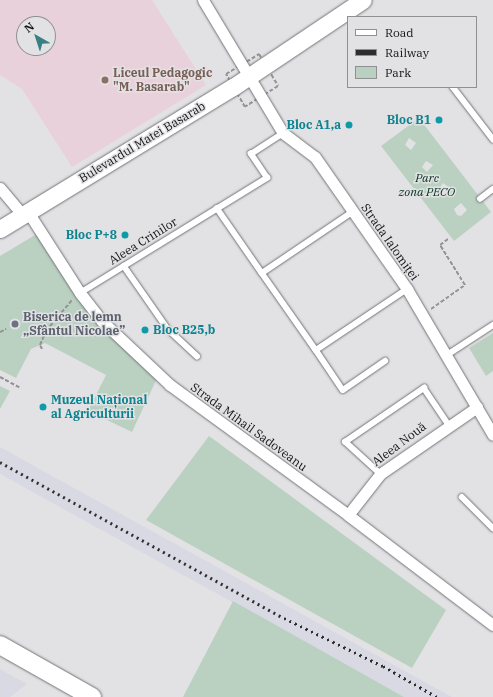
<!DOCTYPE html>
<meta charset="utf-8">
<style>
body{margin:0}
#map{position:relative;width:493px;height:697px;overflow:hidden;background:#e2e2e5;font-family:"IBM Plex Serif",serif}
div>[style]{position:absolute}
.built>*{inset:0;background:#d9d9e4}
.education>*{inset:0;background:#e9d1db}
.green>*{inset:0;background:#bad1c2}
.path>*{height:2px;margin-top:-1px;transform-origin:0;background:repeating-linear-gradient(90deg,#939396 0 4px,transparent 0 6px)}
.roads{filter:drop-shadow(0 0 1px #747477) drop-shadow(0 0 1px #747477)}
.service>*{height:5.5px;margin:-2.75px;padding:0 2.75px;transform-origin:2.75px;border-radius:2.75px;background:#fff}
.minor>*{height:11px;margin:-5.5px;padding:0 5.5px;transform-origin:5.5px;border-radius:5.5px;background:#fff}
.primary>*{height:17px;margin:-8.5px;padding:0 8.5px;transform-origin:8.5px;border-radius:8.5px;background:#fff}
.trunk>*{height:18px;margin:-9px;padding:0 9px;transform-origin:9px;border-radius:9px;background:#fff}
.rail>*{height:3px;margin-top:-1.5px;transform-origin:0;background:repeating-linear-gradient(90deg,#2d2d2f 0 2px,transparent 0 6px)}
.dots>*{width:11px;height:11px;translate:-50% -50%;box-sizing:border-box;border:2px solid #e2e2e5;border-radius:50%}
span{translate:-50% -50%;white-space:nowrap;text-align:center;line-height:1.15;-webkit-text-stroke:3px #e2e2e5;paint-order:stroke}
.education-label{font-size:12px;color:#785e54;font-weight:700}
.left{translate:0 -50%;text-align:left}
.culture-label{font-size:12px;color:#0d838f;font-weight:700}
.right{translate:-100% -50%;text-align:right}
.street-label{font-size:12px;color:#141415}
.park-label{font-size:12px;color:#04321c;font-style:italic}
.worship-label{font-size:12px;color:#5b616d;font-weight:700}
.legend{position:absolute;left:347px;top:16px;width:130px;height:72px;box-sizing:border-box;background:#e2e2e5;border:1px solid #909092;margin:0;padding:5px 7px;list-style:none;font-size:12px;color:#141415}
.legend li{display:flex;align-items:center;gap:8px;height:20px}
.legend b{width:20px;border:1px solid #909092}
.north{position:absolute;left:16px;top:16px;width:40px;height:40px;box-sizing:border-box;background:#e2e2e5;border:1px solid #909092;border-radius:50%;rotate:321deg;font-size:11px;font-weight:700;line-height:16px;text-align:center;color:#141415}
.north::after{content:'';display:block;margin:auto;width:14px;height:18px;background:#388084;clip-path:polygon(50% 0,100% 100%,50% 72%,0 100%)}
</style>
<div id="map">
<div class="built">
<div style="clip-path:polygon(0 447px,452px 697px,404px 697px,0 474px)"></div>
<div style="clip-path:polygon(0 669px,27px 684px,10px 697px,0 697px)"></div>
</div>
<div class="education">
<div style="clip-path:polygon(evenodd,0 0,152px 0,206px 85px,72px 167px,22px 89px,0 75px,0 0,24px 24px,48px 24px,48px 48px,24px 48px,24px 24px)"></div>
</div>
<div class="green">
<div style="clip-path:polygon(evenodd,419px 118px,491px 212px,454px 241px,381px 146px,419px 118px,409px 138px,416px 143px,411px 150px,405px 145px,409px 138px,419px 118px,426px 161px,433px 165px,427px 172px,422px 167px,426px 161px,419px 118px,443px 183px,450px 188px,444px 194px,439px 189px,443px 183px,419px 118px,461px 203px,467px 210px,461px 216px,457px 215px,454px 209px,461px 203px)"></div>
<div style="clip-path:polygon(40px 232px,80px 293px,159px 374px,132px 432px,88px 411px,106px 375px,45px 343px,31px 349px,16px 378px,0 370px,0 256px)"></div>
<div style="clip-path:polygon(493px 333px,493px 371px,486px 376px,469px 348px)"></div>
<div style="clip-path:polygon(0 386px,10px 391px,0 409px)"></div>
<div style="clip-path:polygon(209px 436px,446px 610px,412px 668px,146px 520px)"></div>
<div style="clip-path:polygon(233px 601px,404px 697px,183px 697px)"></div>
</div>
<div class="path">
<div style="left:259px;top:54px;width:37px;rotate:59deg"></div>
<div style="left:278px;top:86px;width:39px;rotate:148deg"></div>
<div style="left:245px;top:107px;width:38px;rotate:-120deg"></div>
<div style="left:226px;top:74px;width:39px;rotate:-31deg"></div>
<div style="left:431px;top:309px;width:42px;rotate:-35.2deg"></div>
<div style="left:465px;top:285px;width:47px;rotate:-122deg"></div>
<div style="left:440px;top:245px;width:10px;rotate:-37deg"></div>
<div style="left:0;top:332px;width:7px;rotate:-27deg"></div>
<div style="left:42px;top:349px;width:4px;rotate:-117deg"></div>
<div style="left:40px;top:345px;width:15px;rotate:-67deg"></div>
<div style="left:46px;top:331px;width:40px;rotate:-50deg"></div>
<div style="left:0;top:377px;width:24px;rotate:28deg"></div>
</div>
<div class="roads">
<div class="service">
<div style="left:453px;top:87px;width:66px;rotate:52.4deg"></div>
<div style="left:480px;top:199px;width:16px;rotate:-38deg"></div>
<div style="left:217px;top:208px;width:79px;rotate:55.3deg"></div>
<div style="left:262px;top:273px;width:111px;rotate:-34deg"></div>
<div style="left:124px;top:266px;width:77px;rotate:55.1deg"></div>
<div style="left:168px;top:329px;width:40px;rotate:43deg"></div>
<div style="left:262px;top:273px;width:94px;rotate:55deg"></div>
<div style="left:316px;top:350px;width:110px;rotate:-33.8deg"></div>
<div style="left:80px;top:293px;width:220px;rotate:-31.6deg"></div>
<div style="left:267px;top:178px;width:29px;rotate:-124deg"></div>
<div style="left:251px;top:154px;width:38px;rotate:-33deg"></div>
<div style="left:316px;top:350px;width:48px;rotate:56deg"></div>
<div style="left:343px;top:390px;width:51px;rotate:-34.6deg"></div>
<div style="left:447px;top:355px;width:55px;rotate:-33.1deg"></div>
<div style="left:380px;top:474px;width:47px;rotate:-137.6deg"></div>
<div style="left:345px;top:442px;width:96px;rotate:-34.4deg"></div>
<div style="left:424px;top:388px;width:45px;rotate:56deg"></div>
<div style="left:462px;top:497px;width:44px;rotate:45deg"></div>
</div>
<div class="minor">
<div style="left:203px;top:0;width:155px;rotate:59deg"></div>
<div style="left:283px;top:133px;width:40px;rotate:37deg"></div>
<div style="left:315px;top:157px;width:161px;rotate:55.1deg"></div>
<div style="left:407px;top:289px;width:169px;rotate:59.5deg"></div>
<div style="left:0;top:188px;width:35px;rotate:50deg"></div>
<div style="left:28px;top:212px;width:96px;rotate:57.3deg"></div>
<div style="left:80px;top:293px;width:36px;rotate:52deg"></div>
<div style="left:102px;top:321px;width:93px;rotate:43.3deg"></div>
<div style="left:170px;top:385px;width:220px;rotate:36.1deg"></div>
<div style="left:348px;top:515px;width:182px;rotate:37.2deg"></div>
<div style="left:348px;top:515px;width:52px;rotate:-52deg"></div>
<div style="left:380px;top:474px;width:118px;rotate:-34.6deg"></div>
</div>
<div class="primary">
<div style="left:0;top:229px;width:273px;rotate:-31.4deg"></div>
<div style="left:233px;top:87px;width:156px;rotate:-33.8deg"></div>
</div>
<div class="trunk">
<div style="left:0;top:645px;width:106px;rotate:29.5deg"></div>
</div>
</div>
<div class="rail">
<div style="left:0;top:462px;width:324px;rotate:28.8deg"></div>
<div style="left:284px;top:618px;width:110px;rotate:25.9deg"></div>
<div style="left:383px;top:666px;width:62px;rotate:29.9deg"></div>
</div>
<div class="dots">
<div style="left:105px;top:80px;background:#8d6e63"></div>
<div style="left:439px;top:120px;background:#0f9aa8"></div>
<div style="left:349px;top:125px;background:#0f9aa8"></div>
<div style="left:125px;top:235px;background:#0f9aa8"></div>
<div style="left:15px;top:324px;background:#6b7280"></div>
<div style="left:145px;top:330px;background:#0f9aa8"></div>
<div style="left:43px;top:407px;background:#0f9aa8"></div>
</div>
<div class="education-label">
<span class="left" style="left:113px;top:80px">Liceul Pedagogic<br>"M. Basarab"</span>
</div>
<div class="culture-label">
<span class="right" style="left:431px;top:120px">Bloc B1</span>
<span class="right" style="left:341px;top:125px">Bloc A1,a</span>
<span class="right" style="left:117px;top:235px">Bloc P+8</span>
<span class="left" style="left:153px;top:330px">Bloc B25,b</span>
<span class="left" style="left:51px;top:407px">Muzeul Național<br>al Agriculturii</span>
</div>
<div class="street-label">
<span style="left:142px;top:142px;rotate:-31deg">Bulevardul Matei Basarab</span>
<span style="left:143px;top:241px;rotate:-32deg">Aleea Crinilor</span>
<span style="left:390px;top:242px;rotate:55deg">Strada Ialomiței</span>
<span style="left:249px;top:427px;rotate:36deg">Strada Mihail Sadoveanu</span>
<span style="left:399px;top:444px;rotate:-37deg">Aleea Nouă</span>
</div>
<div class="park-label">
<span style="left:427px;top:185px">Parc<br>zona PECO</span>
</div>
<div class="worship-label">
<span class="left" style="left:23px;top:324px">Biserica de lemn<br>„Sfântul Nicolae”</span>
</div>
<ul class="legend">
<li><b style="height:5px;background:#fff"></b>Road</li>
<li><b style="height:5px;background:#2d2d2f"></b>Railway</li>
<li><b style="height:11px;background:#bad1c2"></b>Park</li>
</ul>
<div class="north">N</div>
</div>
